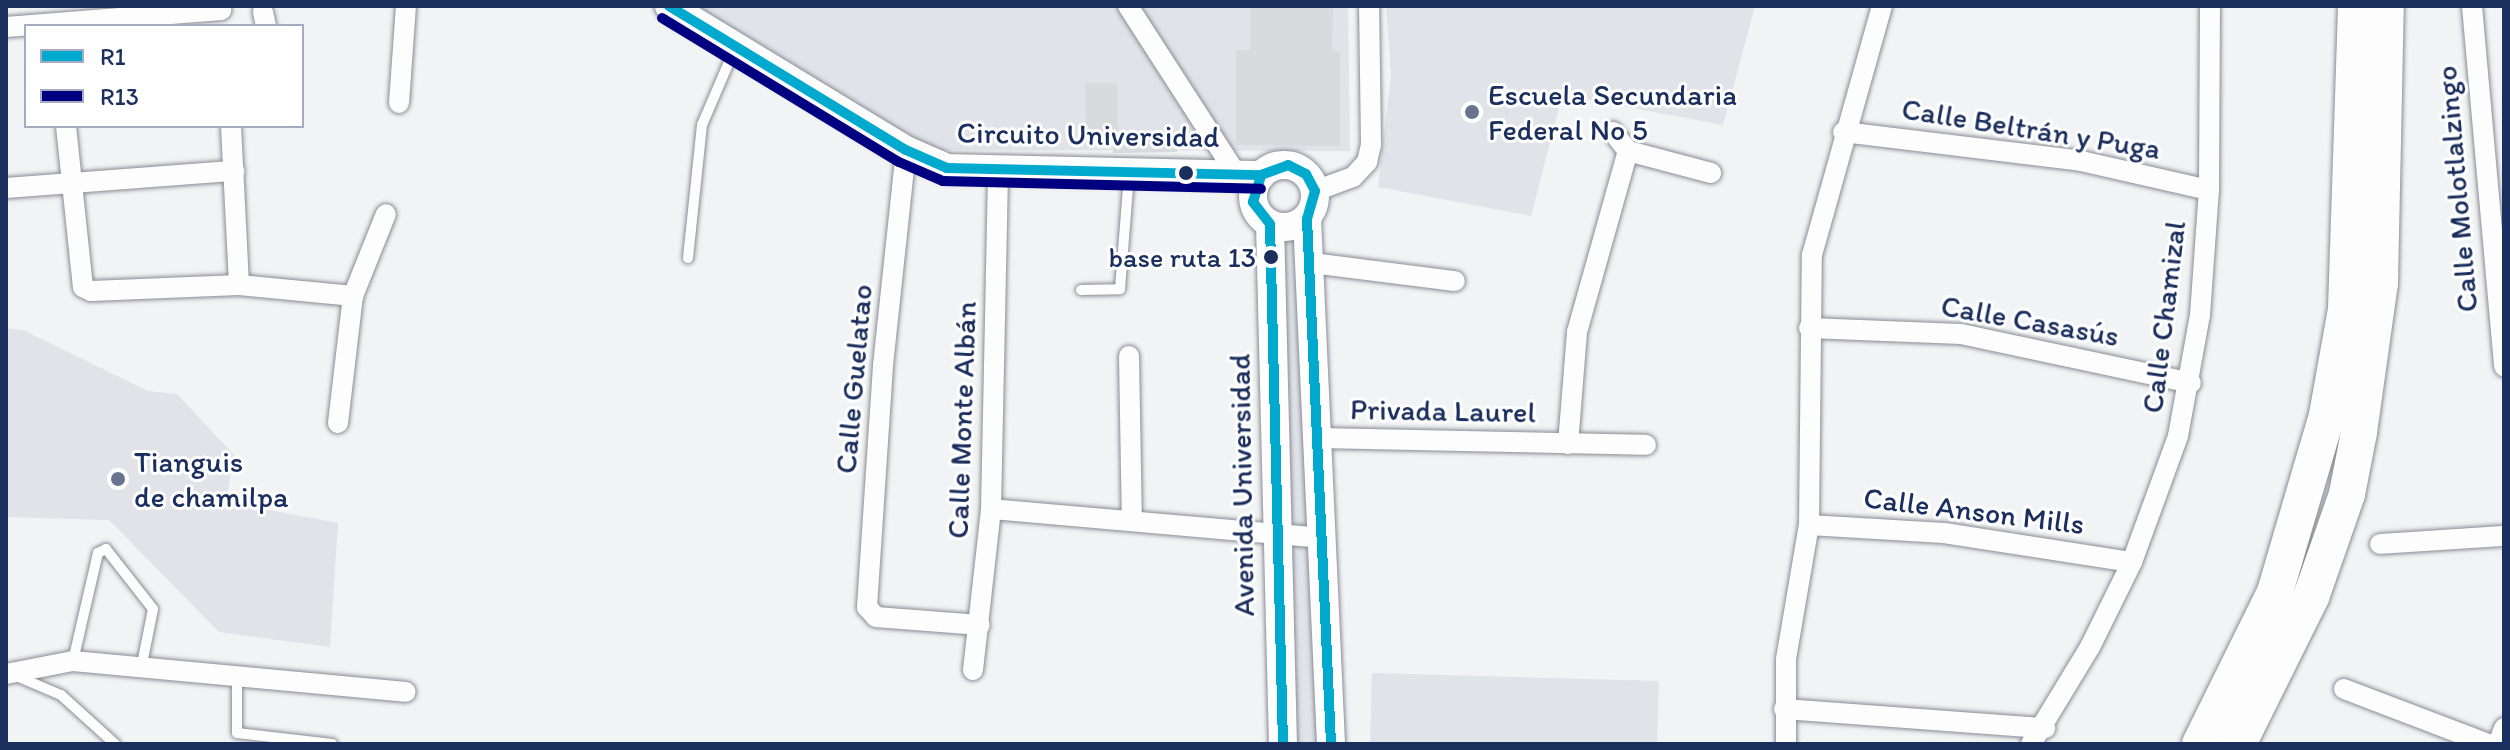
<!DOCTYPE html>
<meta charset="utf-8">
<style>
body{margin:0}
#map{position:relative;width:2510px;height:750px;overflow:hidden;background:#f2f3f4;font-family:Itim,sans-serif}
div>[style]{position:absolute}
.built>*{inset:0;background:#e1e3e8}
.green>*{inset:0;background:#e0e3e8}
.building>*{inset:0;background:#d8dadd}
.roads{filter:drop-shadow(0 0 2px #888c95) drop-shadow(0 0 2px #888c95)}
.lane>*{height:10px;margin:-5px;padding:0 5px;transform-origin:5px;border-radius:5px;background:#fdfdfd}
.street>*{height:20px;margin:-10px;padding:0 10px;transform-origin:10px;border-radius:10px;background:#fdfdfd}
.secondary>*{height:28px;margin:-14px;padding:0 14px;transform-origin:14px;border-radius:14px;background:#fdfdfd}
.secondary>.ring{margin:-14px;padding:0;box-sizing:content-box;background:none;border:28px solid #fdfdfd;border-radius:50%}
.highway>*{height:36px;margin:-18px;padding:0 18px;transform-origin:18px;border-radius:18px;background:#fdfdfd}
.bus-1>*{height:10px;margin:-5px;padding:0 5px;transform-origin:5px;border-radius:5px;background:#00a9ce}
.bus-2>*{height:10px;margin:-5px;padding:0 5px;transform-origin:5px;border-radius:5px;background:#000080}
.dots>*{width:22px;height:22px;translate:-50% -50%;box-sizing:border-box;border:4px solid #fff;border-radius:50%}
span{translate:-50% -50%;white-space:nowrap;text-align:center;line-height:1.15;-webkit-text-stroke:6px #fff;paint-order:stroke}
.bus-label{font-size:28px;color:#1b2f5e}
.right{translate:-100% -50%;text-align:right}
.poi-label{font-size:30px;color:#1b2f5e}
.left{translate:0 -50%;text-align:left}
.street-label{font-size:30px;color:#1b2f5e}
.frame{position:absolute;inset:0;border:8px solid #1b2f5e;pointer-events:none}
.legend{position:absolute;left:24px;top:24px;width:280px;height:104px;box-sizing:border-box;background:#fff;border:2px solid #a4acbf;margin:0;padding:10px 14px;list-style:none;font-size:24px;color:#1b2f5e}
.legend li{display:flex;align-items:center;gap:16px;height:40px}
.legend b{width:40px;border:2px solid #a4acbf}
</style>
<div id="map">
<div class="built">
<div style="clip-path:polygon(685px 6px,1348px 6px,1350px 151px,936px 150px)"></div>
<div style="clip-path:polygon(1386px 6px,1755px 6px,1723px 125px,1584px 99px,1561px 100px,1531px 216px,1378px 187px,1391px 75px)"></div>
<div style="clip-path:polygon(6px 328px,23px 330px,148px 391px,177px 394px,234px 455px,226px 502px,338px 523px,330px 647px,219px 632px,109px 520px,6px 517px)"></div>
</div>
<div class="green">
<div style="clip-path:polygon(1302px 234px,1311px 527px,1285px 523px,1275px 235px)"></div>
<div style="clip-path:polygon(1285px 541px,1317px 546px,1323px 744px,1293px 744px)"></div>
<div style="clip-path:polygon(1372px 673px,1659px 681px,1657px 744px,1370px 744px)"></div>
</div>
<div class="building">
<div style="clip-path:polygon(1251px 6px,1333px 6px,1332px 51px,1340px 51px,1340px 146px,1236px 145px,1236px 50px,1250px 50px)"></div>
<div style="clip-path:polygon(1085px 83px,1117px 83px,1118px 132px,1086px 133px)"></div>
<div style="clip-path:polygon(1113px 132px,1175px 132px,1177px 152px,1113px 153px)"></div>
</div>
<div class="roads">
<div class="lane">
<div style="left:688px;top:258px;width:134px;rotate:-84deg"></div>
<div style="left:702px;top:125px;width:84px;rotate:-66.8deg"></div>
<div style="left:1081px;top:290px;width:39px;rotate:-1deg"></div>
<div style="left:1120px;top:289px;width:115px;rotate:-85.5deg"></div>
<div style="left:73px;top:661px;width:111px;rotate:-77deg"></div>
<div style="left:98px;top:553px;width:9px;rotate:-27deg"></div>
<div style="left:106px;top:549px;width:76px;rotate:51.9deg"></div>
<div style="left:153px;top:609px;width:61px;rotate:101.3deg"></div>
<div style="left:14px;top:675px;width:51px;rotate:23.1deg"></div>
<div style="left:61px;top:695px;width:73px;rotate:42.2deg"></div>
<div style="left:237px;top:679px;width:54px;rotate:90deg"></div>
<div style="left:237px;top:733px;width:96px;rotate:6.6deg"></div>
</div>
<div class="street">
<div style="left:1128px;top:6px;width:197px;rotate:57.2deg"></div>
<div style="left:2472px;top:6px;width:362px;rotate:84.9deg"></div>
<div style="left:263px;top:12px;width:14px;rotate:78deg"></div>
<div style="left:6px;top:27px;width:216px;rotate:-4.5deg"></div>
<div style="left:399px;top:103px;width:97px;rotate:-85.9deg"></div>
<div style="left:66px;top:126px;width:162px;rotate:84deg"></div>
<div style="left:83px;top:287px;width:9px;rotate:27deg"></div>
<div style="left:91px;top:291px;width:148px;rotate:-2.3deg"></div>
<div style="left:239px;top:285px;width:115px;rotate:5.5deg"></div>
<div style="left:231px;top:126px;width:159px;rotate:87.1deg"></div>
<div style="left:1613px;top:132px;width:24px;rotate:52deg"></div>
<div style="left:1628px;top:151px;width:86px;rotate:14.8deg"></div>
<div style="left:1843px;top:132px;width:240px;rotate:6.9deg"></div>
<div style="left:2081px;top:161px;width:131px;rotate:12.8deg"></div>
<div style="left:906px;top:150px;width:217px;rotate:96.1deg"></div>
<div style="left:883px;top:366px;width:242px;rotate:93.8deg"></div>
<div style="left:867px;top:607px;width:13px;rotate:48deg"></div>
<div style="left:876px;top:617px;width:104px;rotate:4.4deg"></div>
<div style="left:6px;top:188px;width:229px;rotate:-4.3deg"></div>
<div style="left:1315px;top:191px;width:40px;rotate:-20.2deg"></div>
<div style="left:1353px;top:177px;width:21px;rotate:-47deg"></div>
<div style="left:1367px;top:162px;width:18px;rotate:-77deg"></div>
<div style="left:1371px;top:144px;width:138px;rotate:-90.8deg"></div>
<div style="left:1312px;top:263px;width:144px;rotate:7.2deg"></div>
<div style="left:1809px;top:328px;width:152px;rotate:2.3deg"></div>
<div style="left:1961px;top:334px;width:235px;rotate:12deg"></div>
<div style="left:1129px;top:356px;width:164px;rotate:89deg"></div>
<div style="left:338px;top:423px;width:128px;rotate:-83.3deg"></div>
<div style="left:353px;top:296px;width:88px;rotate:-68.1deg"></div>
<div style="left:1317px;top:438px;width:329px;rotate:1.2deg"></div>
<div style="left:1568px;top:444px;width:112px;rotate:-85.4deg"></div>
<div style="left:1577px;top:332px;width:188px;rotate:-74.3deg"></div>
<div style="left:991px;top:509px;width:332px;rotate:5deg"></div>
<div style="left:1809px;top:525px;width:135px;rotate:3.4deg"></div>
<div style="left:1944px;top:533px;width:190px;rotate:8.8deg"></div>
<div style="left:2380px;top:544px;width:124px;rotate:-3.7deg"></div>
<div style="left:973px;top:670px;width:162px;rotate:-83.6deg"></div>
<div style="left:991px;top:509px;width:338px;rotate:-88.8deg"></div>
<div style="left:6px;top:674px;width:68px;rotate:-11deg"></div>
<div style="left:73px;top:661px;width:334px;rotate:5.3deg"></div>
<div style="left:2344px;top:689px;width:154px;rotate:20.9deg"></div>
<div style="left:1784px;top:709px;width:262px;rotate:4.2deg"></div>
<div style="left:1786px;top:744px;width:85px;rotate:-90deg"></div>
<div style="left:1786px;top:659px;width:136px;rotate:-80.3deg"></div>
<div style="left:1809px;top:525px;width:270px;rotate:-89.4deg"></div>
<div style="left:1812px;top:255px;width:259px;rotate:-74.3deg"></div>
<div style="left:2031px;top:744px;width:114px;rotate:-58.7deg"></div>
<div style="left:2090px;top:647px;width:95px;rotate:-63.7deg"></div>
<div style="left:2132px;top:562px;width:134px;rotate:-69.9deg"></div>
<div style="left:2178px;top:436px;width:123px;rotate:-79.7deg"></div>
<div style="left:2200px;top:315px;width:125px;rotate:-85.9deg"></div>
<div style="left:2209px;top:190px;width:184px;rotate:-89.7deg"></div>
<div style="left:2498px;top:744px;width:17px;rotate:-69deg"></div>
</div>
<div class="secondary">
<div style="left:669px;top:6px;width:277px;rotate:31.3deg"></div>
<div style="left:906px;top:150px;width:45px;rotate:23.7deg"></div>
<div style="left:947px;top:168px;width:314px;rotate:1.3deg"></div>
<div class="ring" style="left:1253px;top:165px;width:34px;height:34px"></div>
<div style="left:1307px;top:219px;width:526px;rotate:87.38deg"></div>
<div style="left:1270px;top:224px;width:520px;rotate:88.57deg"></div>
</div>
<div class="highway">
<div style="left:2200px;top:744px;width:169px;rotate:-63.7deg"></div>
<div style="left:2275px;top:592px;width:184px;rotate:-73.6deg"></div>
<div style="left:2327px;top:415px;width:108px;rotate:-79.8deg"></div>
<div style="left:2346px;top:309px;width:303px;rotate:-88.1deg"></div>
<div style="left:2238px;top:744px;width:164px;rotate:-63.6deg"></div>
<div style="left:2311px;top:597px;width:109px;rotate:-70.7deg"></div>
<div style="left:2347px;top:494px;width:63px;rotate:-79deg"></div>
<div style="left:2359px;top:432px;width:150px;rotate:-82deg"></div>
<div style="left:2380px;top:283px;width:277px;rotate:-88.8deg"></div>
</div>
</div>
<div class="bus-1">
<div style="left:669px;top:6px;width:277px;rotate:31.3deg"></div>
<div style="left:906px;top:150px;width:45px;rotate:23.7deg"></div>
<div style="left:947px;top:168px;width:314px;rotate:1.3deg"></div>
<div style="left:1283px;top:744px;width:520px;rotate:-91.43deg"></div>
<div style="left:1270px;top:224px;width:28px;rotate:-128deg"></div>
<div style="left:1253px;top:202px;width:28px;rotate:-73deg"></div>
<div style="left:1261px;top:175px;width:29px;rotate:-20deg"></div>
<div style="left:1288px;top:165px;width:20px;rotate:27deg"></div>
<div style="left:1306px;top:174px;width:19px;rotate:62deg"></div>
<div style="left:1315px;top:191px;width:29px;rotate:106deg"></div>
<div style="left:1307px;top:219px;width:526px;rotate:87.38deg"></div>
</div>
<div class="bus-2">
<div style="left:662px;top:18px;width:277px;rotate:31.3deg"></div>
<div style="left:899px;top:162px;width:48px;rotate:23.4deg"></div>
<div style="left:943px;top:181px;width:318px;rotate:1.4deg"></div>
</div>
<div class="dots">
<div style="left:1472px;top:112px;background:#667492"></div>
<div style="left:1186px;top:173px;background:#1b2f5e"></div>
<div style="left:1271px;top:257px;background:#1b2f5e"></div>
<div style="left:118px;top:479px;background:#667492"></div>
</div>
<div class="bus-label">
<span class="right" style="left:1256px;top:257px">base ruta 13</span>
</div>
<div class="poi-label">
<span class="left" style="left:1488px;top:112px">Escuela Secundaria<br>Federal No 5</span>
<span class="left" style="left:134px;top:479px">Tianguis<br>de chamilpa</span>
</div>
<div class="street-label">
<span style="left:2031px;top:129px;rotate:9deg">Calle Beltrán y Puga</span>
<span style="left:1088px;top:135px;rotate:1deg">Circuito Universidad</span>
<span style="left:2457px;top:189px;rotate:-95deg">Calle Molotlalzingo</span>
<span style="left:2164px;top:317px;rotate:-83deg">Calle Chamizal</span>
<span style="left:2030px;top:321px;rotate:10deg">Calle Casasús</span>
<span style="left:854px;top:379px;rotate:-85deg">Calle Guelatao</span>
<span style="left:1443px;top:411px;rotate:1deg">Privada Laurel</span>
<span style="left:962px;top:420px;rotate:-88deg">Calle Monte Albán</span>
<span style="left:1242px;top:485px;rotate:-91deg">Avenida Universidad</span>
<span style="left:1974px;top:511px;rotate:7deg">Calle Anson Mills</span>
</div>
<div class="frame"></div>
<ul class="legend">
<li><b style="height:10px;background:#00a9ce"></b>R1</li>
<li><b style="height:10px;background:#000080"></b>R13</li>
</ul>
</div>
